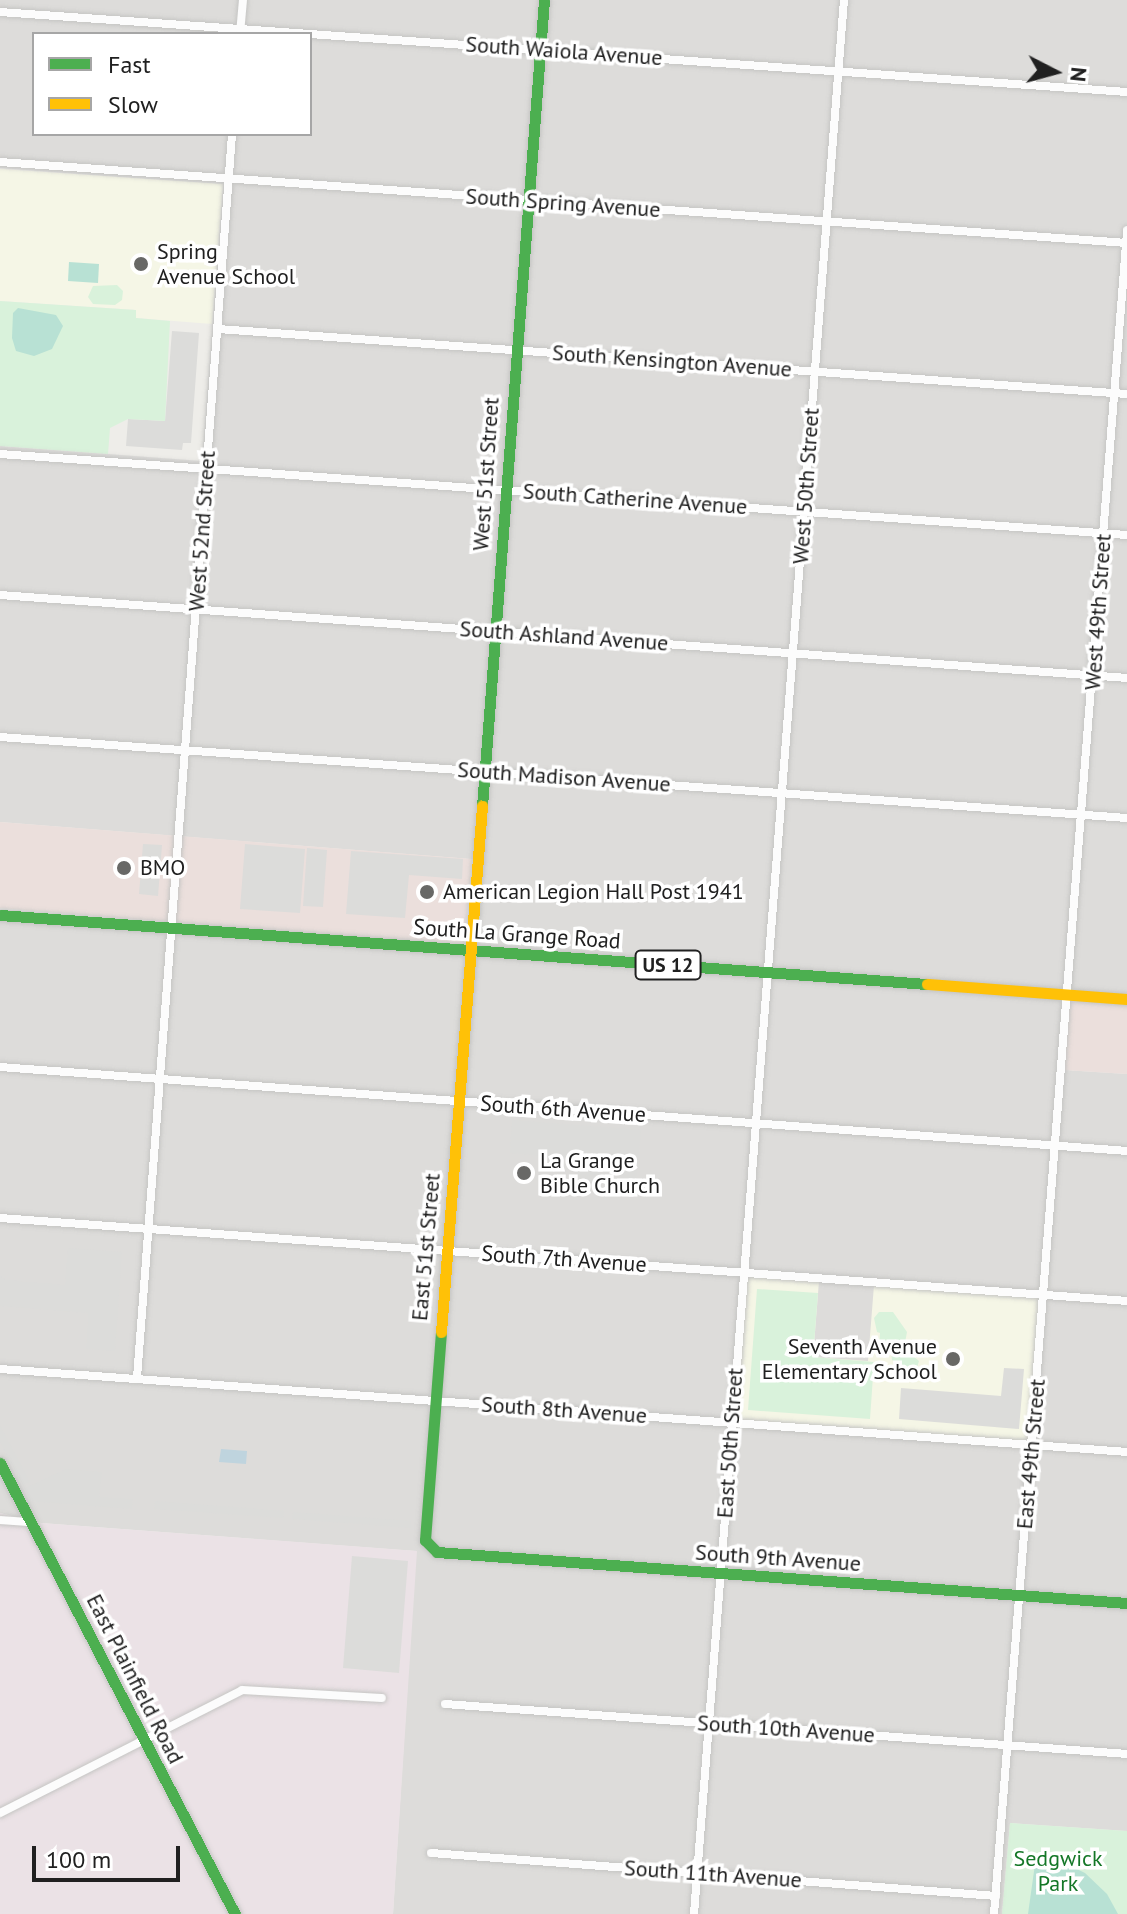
<!DOCTYPE html>
<style>
body{margin:0}
#map{position:relative;width:1127px;height:1914px;overflow:hidden;background:#eeede9;font-family:"PT Sans",sans-serif}
div>[style]{position:absolute}
.residential>*{inset:0;background:#dddcda}
.commercial>*{inset:0;background:#ebdfdc}
.industrial>*{inset:0;background:#ebe2e6}
.education>*{inset:0;background:#f5f6e6}
.religious>*{inset:0;background:#dcdcda}
.park>*{inset:0;background:#d9f2db}
.pitch>*{inset:0;background:#b8e1d4}
.water>*{inset:0;background:#bfd4de}
.roads{filter:drop-shadow(0 0 2px #c5c5c3) drop-shadow(0 0 2px #c5c5c3)}
.street>*{height:8px;margin:-4px;padding:0 4px;transform-origin:4px;border-radius:4px;background:#fcfcfc}
.fast>*{height:11px;margin:-5.5px;padding:0 5.5px;transform-origin:5.5px;border-radius:5.5px;background:#4caf50}
.slow>*{height:11px;margin:-5.5px;padding:0 5.5px;transform-origin:5.5px;border-radius:5.5px;background:#ffc107}
.dots>*{width:22px;height:22px;translate:-50% -50%;box-sizing:border-box;border:4px solid #fff;border-radius:50%}
span{translate:-50% -50%;white-space:nowrap;text-align:center;line-height:1.15;-webkit-text-stroke:7px #fff;paint-order:stroke}
.shield-label span{padding:2px 6px;background:#fff;border:2px solid;border-radius:6px;-webkit-text-stroke-width:0}
.shield-label{font-size:20px;color:#202020;font-weight:700}
.street-label{font-size:22px;color:#202020}
.poi-label{font-size:22px;color:#202020}
.left{translate:0 -50%;text-align:left}
.right{translate:-100% -50%;text-align:right}
.park-label{font-size:22px;color:#147727}
.legend{position:absolute;left:32px;top:32px;width:280px;height:104px;box-sizing:border-box;background:#fff;border:2px solid #a6a6a6;margin:0;padding:10px 14px;list-style:none;font-size:24px;color:#202020}
.legend li{display:flex;align-items:center;gap:16px;height:40px}
.legend b{width:40px;border:2px solid #a6a6a6}
.north{position:absolute;left:1015px;top:32px;width:80px;height:80px;-webkit-text-stroke:6px #fff;paint-order:stroke;rotate:96deg;font-size:22px;font-weight:700;line-height:32px;text-align:center;color:#202020}
.north::after{content:'';display:block;margin:auto;width:28px;height:36px;background:#202020;clip-path:polygon(50% 0,100% 100%,50% 72%,0 100%)}
.scale{position:absolute;left:32px;top:1846px;width:148px;height:36px;box-sizing:border-box;border:4px solid #202020;border-top:0;padding-left:10px;font-size:24px;line-height:28px;white-space:nowrap;color:#202020;-webkit-text-stroke:6px #fff;paint-order:stroke}
</style>
<div id="map">
<div class="residential">
<div style="clip-path:polygon(evenodd,0 0,1127px 0,1127px 996px,475px 946px,483px 860px,0 822px,0 446px,202px 461px,223px 185px,0 168px,0 0,34px 34px,310px 34px,310px 134px,34px 134px,34px 34px)"></div>
<div style="clip-path:polygon(0 919px,1070px 999px,1064px 1070px,1127px 1074px,1127px 1831px,1010px 1823px,1002px 1914px,393px 1914px,416px 1551px,41px 1523px,0 1513px)"></div>
</div>
<div class="commercial">
<div style="clip-path:polygon(0 822px,472px 859px,464px 946px,0 908px)"></div>
<div style="clip-path:polygon(1070px 999px,1127px 1003px,1127px 1074px,1064px 1070px)"></div>
</div>
<div class="industrial">
<div style="clip-path:polygon(0 1513px,41px 1523px,417px 1551px,393px 1914px,0 1914px)"></div>
</div>
<div class="education">
<div style="clip-path:polygon(0 169px,223px 184px,212px 324px,136px 318px,136px 310px,0 301px)"></div>
<div style="clip-path:polygon(746px 1275px,819px 1281px,813px 1357px,868px 1361px,874px 1285px,1042px 1298px,1031px 1443px,734px 1420px)"></div>
</div>
<div class="religious">
<div style="clip-path:polygon(172px 331px,199px 333px,191px 443px,183px 443px,182px 450px,126px 446px,128px 419px,165px 421px)"></div>
<div style="clip-path:polygon(143px 844px,162px 845px,158px 896px,139px 894px)"></div>
<div style="clip-path:polygon(245px 844px,305px 849px,300px 913px,240px 909px)"></div>
<div style="clip-path:polygon(307px 848px,327px 850px,323px 907px,303px 906px)"></div>
<div style="clip-path:polygon(351px 851px,463px 859px,462px 879px,409px 875px,405px 918px,346px 914px)"></div>
<div style="clip-path:polygon(512px 1120px,641px 1130px,636px 1184px,621px 1182px,621px 1172px,600px 1170px,599px 1184px,576px 1183px,578px 1159px,510px 1153px)"></div>
<div style="clip-path:polygon(68px 1248px,122px 1252px,115px 1351px,86px 1349px,88px 1313px,0 1306px,0 1276px,6px 1280px,65px 1285px)"></div>
<div style="clip-path:polygon(1004px 1368px,1024px 1369px,1019px 1429px,899px 1419px,901px 1388px,1001px 1396px)"></div>
<div style="clip-path:polygon(0 1425px,30px 1482px,23px 1485px,0 1442px)"></div>
<div style="clip-path:polygon(66px 1469px,102px 1472px,99px 1497px,133px 1499px,132px 1509px,30px 1501px,24px 1489px)"></div>
<div style="clip-path:polygon(155px 1501px,284px 1511px,283px 1518px,154px 1509px)"></div>
<div style="clip-path:polygon(293px 1512px,411px 1521px,411px 1528px,292px 1519px)"></div>
<div style="clip-path:polygon(352px 1556px,408px 1561px,399px 1673px,343px 1668px)"></div>
</div>
<div class="park">
<div style="clip-path:polygon(117px 285px,123px 291px,122px 300px,115px 305px,93px 304px,88px 297px,93px 286px)"></div>
<div style="clip-path:polygon(0 301px,136px 310px,136px 318px,170px 321px,165px 421px,128px 419px,110px 428px,108px 454px,0 446px)"></div>
<div style="clip-path:polygon(757px 1289px,818px 1293px,813px 1357px,874px 1362px,870px 1419px,748px 1410px)"></div>
<div style="clip-path:polygon(879px 1312px,893px 1312px,907px 1332px,904px 1348px,919px 1361px,913px 1381px,903px 1380px,902px 1366px,892px 1360px,891px 1351px,879px 1349px,880px 1333px,877px 1332px,874px 1318px)"></div>
<div style="clip-path:polygon(1010px 1823px,1127px 1831px,1127px 1914px,1002px 1914px)"></div>
</div>
<div class="pitch">
<div style="clip-path:polygon(69px 262px,99px 264px,98px 283px,68px 281px)"></div>
<div style="clip-path:polygon(18px 308px,56px 315px,63px 326px,52px 349px,34px 356px,16px 351px,12px 338px,13px 313px)"></div>
<div style="clip-path:polygon(1036px 1857px,1056px 1859px,1085px 1873px,1107px 1894px,1118px 1914px,1028px 1914px)"></div>
</div>
<div class="water">
<div style="clip-path:polygon(221px 1449px,247px 1451px,246px 1464px,219px 1462px)"></div>
</div>
<div class="roads">
<div class="street">
<div style="left:0;top:12px;width:1130px;rotate:4.06deg"></div>
<div style="left:240px;top:34px;width:34px;rotate:-85deg"></div>
<div style="left:0;top:162px;width:1130px;rotate:4.11deg"></div>
<div style="left:218px;top:329px;width:911px;rotate:4.09deg"></div>
<div style="left:0;top:454px;width:1130px;rotate:4.11deg"></div>
<div style="left:0;top:595px;width:1130px;rotate:4.21deg"></div>
<div style="left:0;top:737px;width:1130px;rotate:4.11deg"></div>
<div style="left:0;top:1067px;width:1130px;rotate:4.26deg"></div>
<div style="left:0;top:1218px;width:1130px;rotate:4.21deg"></div>
<div style="left:0;top:1369px;width:1130px;rotate:4.21deg"></div>
<div style="left:137px;top:1378px;width:1248px;rotate:-85.63deg"></div>
<div style="left:0;top:1520px;width:31px;rotate:4deg"></div>
<div style="left:445px;top:1704px;width:684px;rotate:4.19deg"></div>
<div style="left:0;top:1813px;width:271px;rotate:-26.9deg"></div>
<div style="left:242px;top:1690px;width:140px;rotate:3.3deg"></div>
<div style="left:431px;top:1853px;width:567px;rotate:4.35deg"></div>
<div style="left:694px;top:1914px;width:1920px;rotate:-85.52deg"></div>
<div style="left:994px;top:1914px;width:1689px;rotate:-85.48deg"></div>
</div>
<div class="fast">
<div style="left:482px;top:806px;width:808px;rotate:-85.6deg"></div>
<div style="left:0;top:915px;width:930px;rotate:4.26deg"></div>
<div style="left:441px;top:1332px;width:209px;rotate:94.4deg"></div>
<div style="left:425px;top:1540px;width:17px;rotate:45deg"></div>
<div style="left:437px;top:1552px;width:692px;rotate:4.23deg"></div>
<div style="left:0;top:1463px;width:509px;rotate:62.48deg"></div>
</div>
<div class="slow">
<div style="left:927px;top:984px;width:201px;rotate:4.3deg"></div>
<div style="left:441px;top:1332px;width:528px;rotate:-85.54deg"></div>
</div>
</div>
<div class="dots">
<div style="left:141px;top:264px;background:#686866"></div>
<div style="left:124px;top:868px;background:#686866"></div>
<div style="left:427px;top:892px;background:#686866"></div>
<div style="left:524px;top:1173px;background:#686866"></div>
<div style="left:953px;top:1359px;background:#686866"></div>
</div>
<div class="shield-label">
<span style="left:668px;top:965px">US 12</span>
</div>
<div class="street-label">
<span style="left:564px;top:51px;rotate:4deg">South Waiola Avenue</span>
<span style="left:563px;top:203px;rotate:4deg">South Spring Avenue</span>
<span style="left:672px;top:361px;rotate:4deg">South Kensington Avenue</span>
<span style="left:486px;top:474px;rotate:-86deg">West 51st Street</span>
<span style="left:806px;top:486px;rotate:-86deg">West 50th Street</span>
<span style="left:635px;top:499px;rotate:4deg">South Catherine Avenue</span>
<span style="left:202px;top:531px;rotate:-86deg">West 52nd Street</span>
<span style="left:1098px;top:612px;rotate:-86deg">West 49th Street</span>
<span style="left:564px;top:636px;rotate:4deg">South Ashland Avenue</span>
<span style="left:564px;top:777px;rotate:4deg">South Madison Avenue</span>
<span style="left:517px;top:934px;rotate:4deg">South La Grange Road</span>
<span style="left:563px;top:1109px;rotate:4deg">South 6th Avenue</span>
<span style="left:426px;top:1247px;rotate:-85deg">East 51st Street</span>
<span style="left:564px;top:1259px;rotate:4deg">South 7th Avenue</span>
<span style="left:564px;top:1410px;rotate:4deg">South 8th Avenue</span>
<span style="left:730px;top:1443px;rotate:-86deg">East 50th Street</span>
<span style="left:1031px;top:1454px;rotate:-85deg">East 49th Street</span>
<span style="left:778px;top:1558px;rotate:4deg">South 9th Avenue</span>
<span style="left:135px;top:1679px;rotate:63deg">East Plainfield Road</span>
<span style="left:786px;top:1729px;rotate:4deg">South 10th Avenue</span>
<span style="left:713px;top:1874px;rotate:4deg">South 11th Avenue</span>
</div>
<div class="poi-label">
<span class="left" style="left:157px;top:264px">Spring<br>Avenue School</span>
<span class="left" style="left:140px;top:868px">BMO</span>
<span class="left" style="left:443px;top:892px">American Legion Hall Post 1941</span>
<span class="left" style="left:540px;top:1173px">La Grange<br>Bible Church</span>
<span class="right" style="left:937px;top:1359px">Seventh Avenue<br>Elementary School</span>
</div>
<div class="park-label">
<span style="left:1058px;top:1871px">Sedgwick<br>Park</span>
</div>
<ul class="legend">
<li><b style="height:10px;background:#4caf50"></b>Fast</li>
<li><b style="height:10px;background:#ffc107"></b>Slow</li>
</ul>
<div class="north">N</div>
<div class="scale">100 m</div>
</div>
